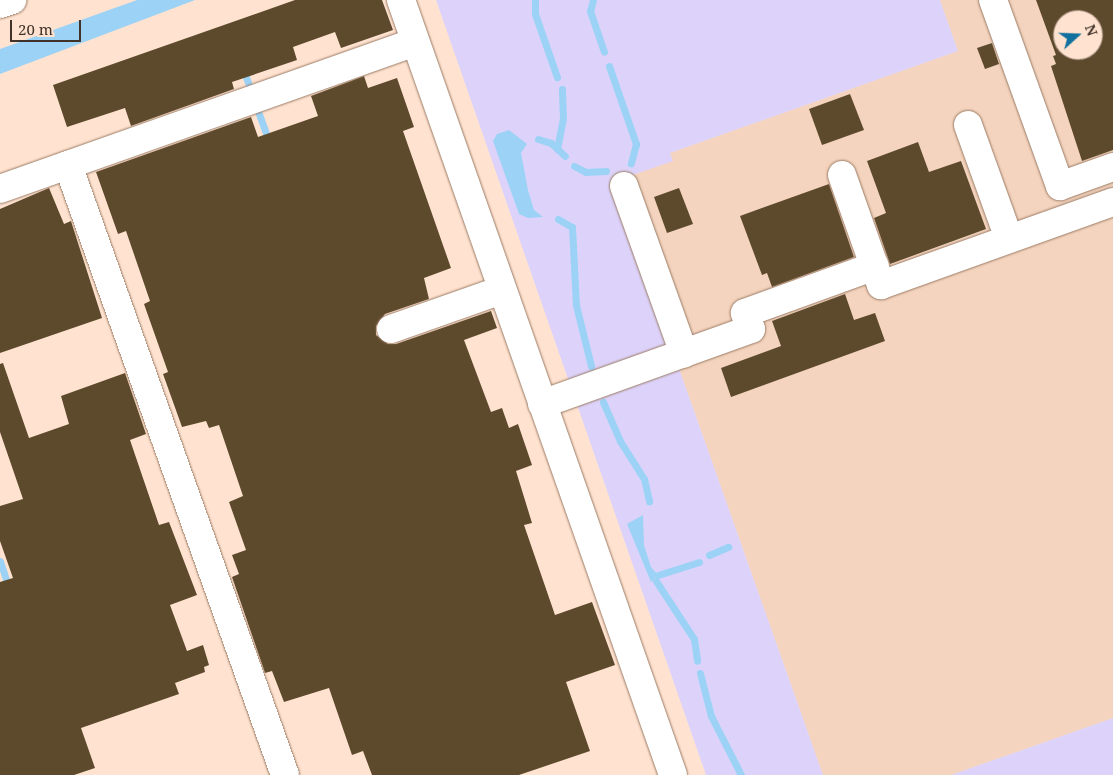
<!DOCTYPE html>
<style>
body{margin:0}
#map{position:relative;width:1113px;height:775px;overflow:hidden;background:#ffe3d0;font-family:"Noto Serif",serif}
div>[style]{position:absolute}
.built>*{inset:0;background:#f4d4be}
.green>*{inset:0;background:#ddd3fa}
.water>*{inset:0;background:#9cd2f5}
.stream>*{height:7px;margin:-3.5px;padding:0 3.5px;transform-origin:3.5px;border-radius:3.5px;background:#9cd2f5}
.building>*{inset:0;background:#5d4a2d}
.roads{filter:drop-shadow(0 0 1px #9a7b65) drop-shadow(0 0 1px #9a7b65)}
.minor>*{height:28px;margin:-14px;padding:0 14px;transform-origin:14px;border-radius:14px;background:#fff}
span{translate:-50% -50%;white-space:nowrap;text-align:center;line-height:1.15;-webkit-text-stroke:5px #ffe3d0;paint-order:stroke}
.north{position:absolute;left:1053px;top:10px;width:50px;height:50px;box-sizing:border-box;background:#ffe3d0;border:1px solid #b39c8d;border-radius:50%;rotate:70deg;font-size:14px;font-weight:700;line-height:20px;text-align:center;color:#403229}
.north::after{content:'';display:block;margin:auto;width:18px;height:22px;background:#12709e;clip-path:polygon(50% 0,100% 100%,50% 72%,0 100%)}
.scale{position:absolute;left:10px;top:20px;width:71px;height:22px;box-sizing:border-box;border:2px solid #403229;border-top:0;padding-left:6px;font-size:15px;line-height:18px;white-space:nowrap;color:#403229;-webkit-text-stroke:4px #ffe3d0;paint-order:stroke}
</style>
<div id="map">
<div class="built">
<div style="clip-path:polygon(evenodd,940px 0,1113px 0,1113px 718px,951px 775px,823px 775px,613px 182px,672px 161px,670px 153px,958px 51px,940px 0,1063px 20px,1093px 20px,1093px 50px,1063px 50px,1063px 20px)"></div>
</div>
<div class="green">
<div style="clip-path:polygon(436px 0,940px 0,958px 51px,670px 153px,673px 161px,613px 182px,823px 775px,706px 775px)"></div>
<div style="clip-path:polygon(1113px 718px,1113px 775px,951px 775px)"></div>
</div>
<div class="water">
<div style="clip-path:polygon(137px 0,195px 0,0 74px,0 49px)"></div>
<div style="clip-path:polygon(509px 130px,527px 144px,521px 153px,528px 190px,534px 210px,543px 217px,528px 218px,519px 214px,493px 141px,497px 134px)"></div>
<div style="clip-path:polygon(643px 515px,644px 545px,651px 567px,658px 575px,651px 582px,627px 524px)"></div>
</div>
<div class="stream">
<div style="left:535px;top:0;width:14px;rotate:90deg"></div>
<div style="left:535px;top:14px;width:67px;rotate:70.8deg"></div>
<div style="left:593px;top:0;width:11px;rotate:105deg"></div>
<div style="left:590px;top:11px;width:43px;rotate:71.1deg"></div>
<div style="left:609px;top:66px;width:83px;rotate:70.9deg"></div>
<div style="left:636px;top:144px;width:20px;rotate:105deg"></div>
<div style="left:246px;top:77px;width:12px;rotate:70deg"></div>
<div style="left:259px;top:114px;width:30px;rotate:70deg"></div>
<div style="left:538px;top:139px;width:14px;rotate:17deg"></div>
<div style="left:551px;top:143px;width:19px;rotate:43deg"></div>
<div style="left:557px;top:149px;width:31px;rotate:-79deg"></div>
<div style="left:563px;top:119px;width:30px;rotate:-92deg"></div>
<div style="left:574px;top:166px;width:13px;rotate:27deg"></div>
<div style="left:586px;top:172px;width:20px;rotate:-3deg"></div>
<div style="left:558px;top:219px;width:16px;rotate:30deg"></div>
<div style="left:572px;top:227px;width:78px;rotate:87.1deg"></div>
<div style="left:576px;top:305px;width:63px;rotate:76.2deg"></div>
<div style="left:603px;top:402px;width:43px;rotate:66.4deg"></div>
<div style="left:620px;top:441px;width:45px;rotate:57.7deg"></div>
<div style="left:644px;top:479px;width:23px;rotate:77deg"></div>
<div style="left:709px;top:555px;width:21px;rotate:-23deg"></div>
<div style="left:0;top:561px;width:28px;rotate:72deg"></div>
<div style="left:658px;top:575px;width:43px;rotate:-17.6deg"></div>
<div style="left:656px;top:581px;width:69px;rotate:56.8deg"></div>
<div style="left:694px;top:639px;width:22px;rotate:82deg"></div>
<div style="left:700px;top:673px;width:44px;rotate:75.7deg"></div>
<div style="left:711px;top:716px;width:66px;rotate:63deg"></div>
</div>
<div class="building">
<div style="clip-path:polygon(295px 0,382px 0,393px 30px,341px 48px,335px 32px,293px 47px,297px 60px,232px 82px,234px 89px,131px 126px,125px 108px,67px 127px,53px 85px)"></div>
<div style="clip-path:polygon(evenodd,1036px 0,1113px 0,1113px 150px,1082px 161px,1051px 66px,1056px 64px,1053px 56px,1056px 55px,1036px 0,1063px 20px,1093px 20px,1093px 50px,1063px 50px,1063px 20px)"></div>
<div style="clip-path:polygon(992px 43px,999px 64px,985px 69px,977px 48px)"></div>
<div style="clip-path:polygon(364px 76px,368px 88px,397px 78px,414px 127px,403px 131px,451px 268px,424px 278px,429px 299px,385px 314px,376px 326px,376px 335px,388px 344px,396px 344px,491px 311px,497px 328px,464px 340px,491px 412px,502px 408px,509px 428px,518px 424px,532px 465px,516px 471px,532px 523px,524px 525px,555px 615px,592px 602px,615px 665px,566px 682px,590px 751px,519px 775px,372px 775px,363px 751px,352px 755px,329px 688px,284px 702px,272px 671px,265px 673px,232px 577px,239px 574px,232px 555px,246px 550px,229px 502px,243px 496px,219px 425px,209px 428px,206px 421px,182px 427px,163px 374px,168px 372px,144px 304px,150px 301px,126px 231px,118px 234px,96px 172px,251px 117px,258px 137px,318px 116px,311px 96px)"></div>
<div style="clip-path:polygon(850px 94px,864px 130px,822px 145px,809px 109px)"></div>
<div style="clip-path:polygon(918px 142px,929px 172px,961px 161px,986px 229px,890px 264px,874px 218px,886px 213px,867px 161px)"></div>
<div style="clip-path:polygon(829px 184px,854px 257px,772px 287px,767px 273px,762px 275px,740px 216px)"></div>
<div style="clip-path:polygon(49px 188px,64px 224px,71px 221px,102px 318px,0 353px,0 209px)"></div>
<div style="clip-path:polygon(679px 188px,693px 224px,667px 233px,654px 197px)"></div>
<div style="clip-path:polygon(845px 294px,854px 320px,875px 313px,885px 341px,731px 397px,721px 368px,781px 346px,772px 321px)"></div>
<div style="clip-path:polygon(3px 363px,29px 438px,69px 424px,61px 396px,125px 373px,146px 434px,130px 440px,159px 525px,169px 522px,197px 595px,170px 605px,187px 651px,203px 645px,209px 665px,204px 667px,205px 672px,175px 683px,179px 694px,81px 728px,95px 768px,74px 775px,0 775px,0 582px,13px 578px,0 541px,0 506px,23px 499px,0 432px,0 364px)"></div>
</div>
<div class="roads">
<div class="minor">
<div style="left:401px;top:0;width:821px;rotate:70.66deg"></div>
<div style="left:993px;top:0;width:198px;rotate:70.2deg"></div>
<div style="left:1060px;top:186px;width:56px;rotate:-19.7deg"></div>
<div style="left:0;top:4px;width:13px;rotate:-18deg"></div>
<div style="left:968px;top:125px;width:121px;rotate:70.2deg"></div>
<div style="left:68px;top:165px;width:647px;rotate:70.42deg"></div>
<div style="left:842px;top:175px;width:117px;rotate:70.5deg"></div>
<div style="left:881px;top:285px;width:246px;rotate:-19.7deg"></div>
<div style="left:624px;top:186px;width:178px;rotate:70.3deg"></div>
<div style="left:0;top:189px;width:440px;rotate:-19.5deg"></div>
<div style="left:391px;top:329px;width:118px;rotate:-19.4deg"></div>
<div style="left:542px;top:404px;width:222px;rotate:-19.7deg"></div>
<div style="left:751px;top:329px;width:17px;rotate:-111deg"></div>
<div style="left:745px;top:313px;width:138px;rotate:-19.9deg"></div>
</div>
</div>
<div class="north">N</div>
<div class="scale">20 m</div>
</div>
